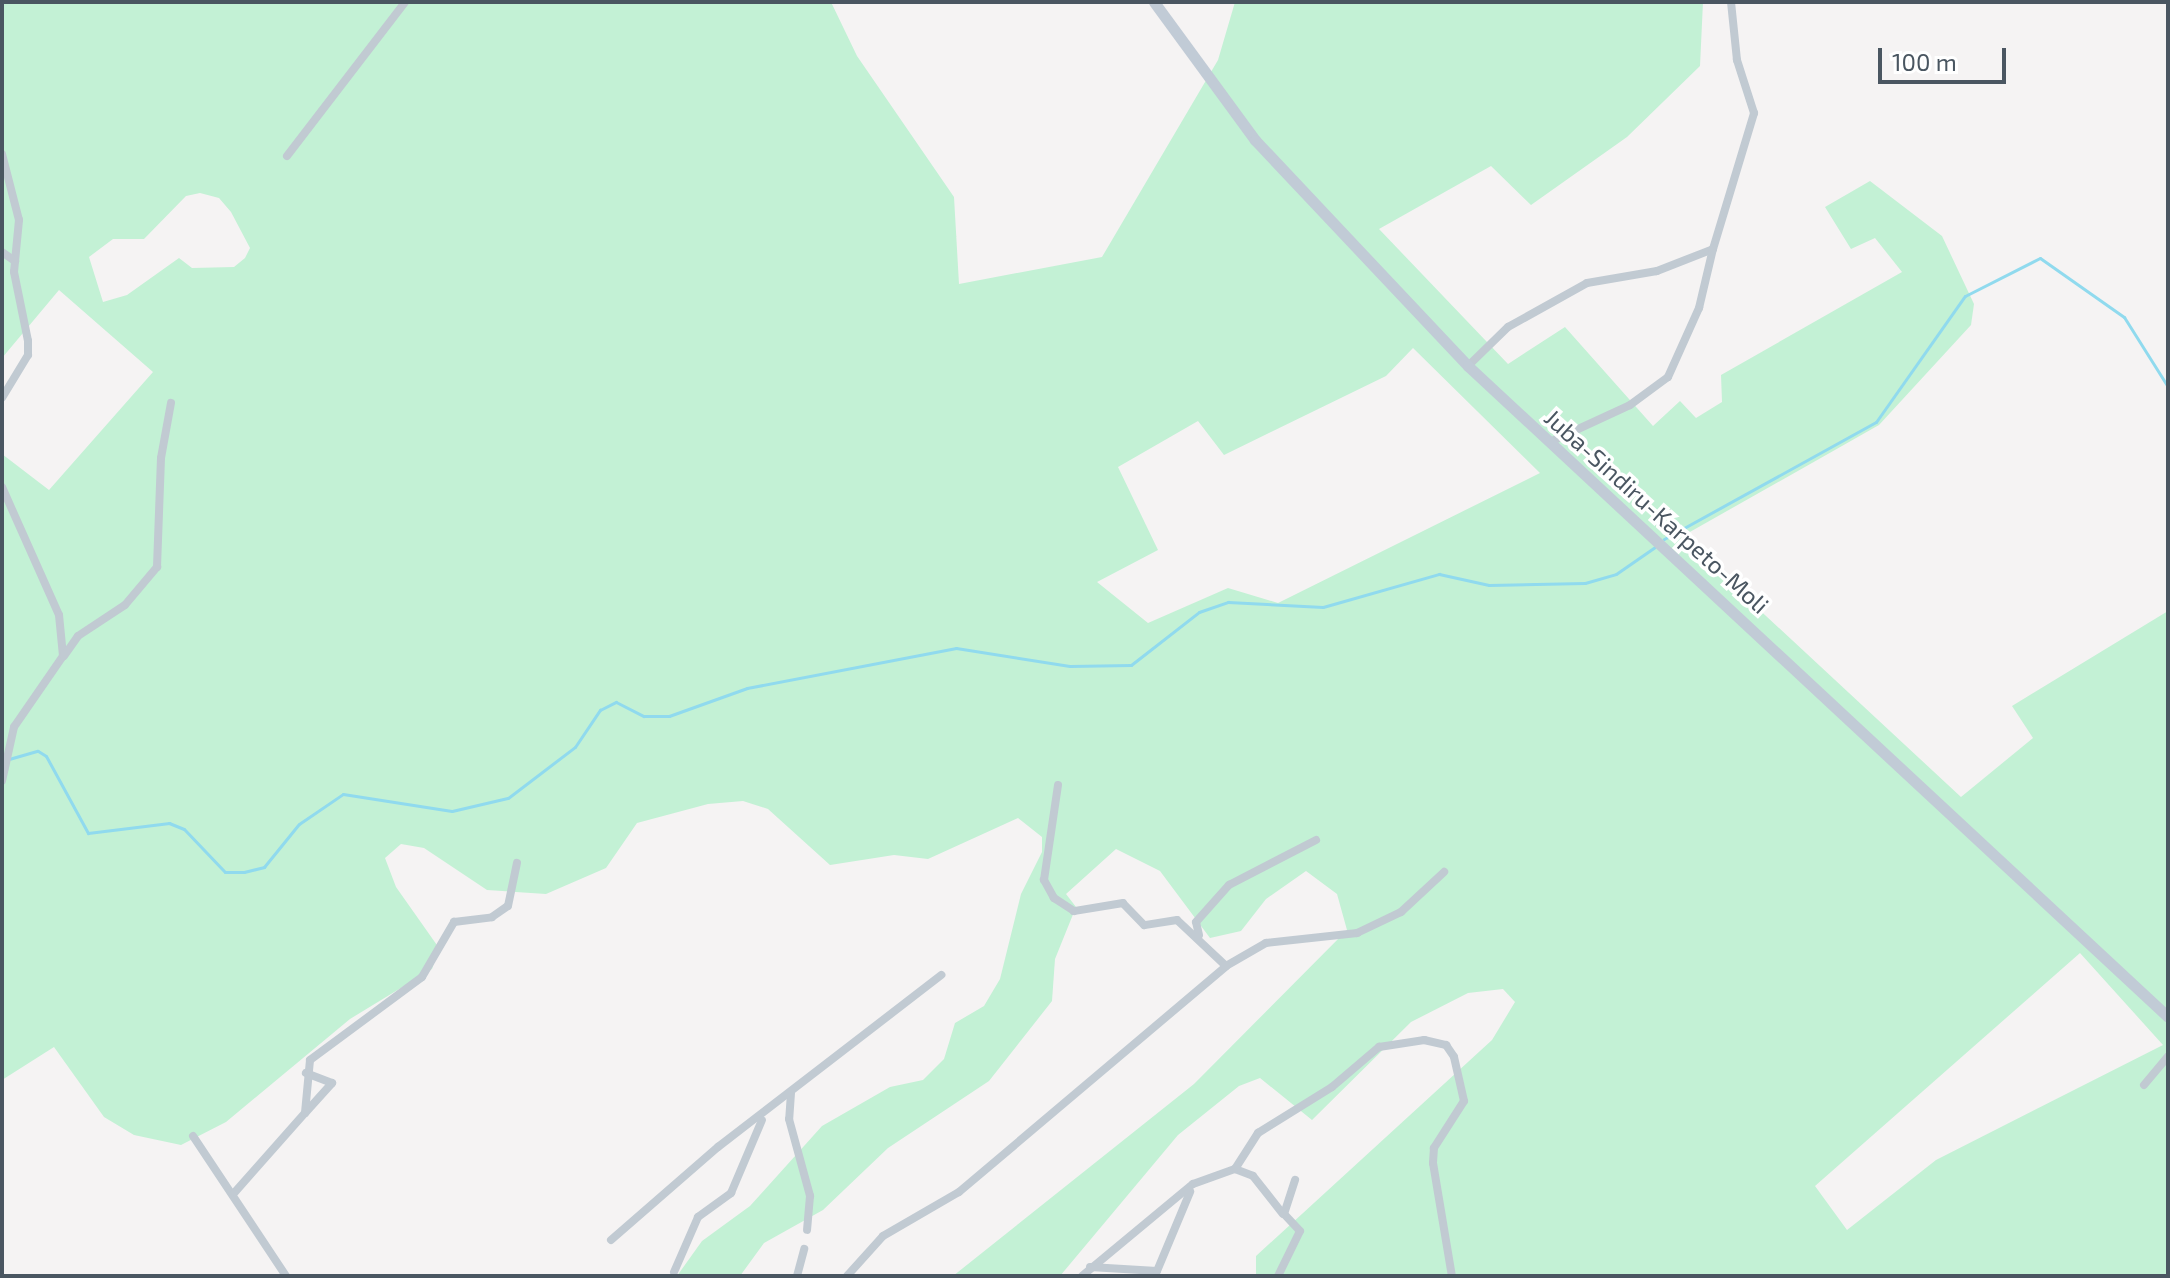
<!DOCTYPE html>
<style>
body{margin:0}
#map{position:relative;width:2170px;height:1278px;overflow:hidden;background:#f5f3f3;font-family:"Exo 2",sans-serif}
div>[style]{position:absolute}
.green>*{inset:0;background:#c3f1d5}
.stream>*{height:3px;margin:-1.5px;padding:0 1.5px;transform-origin:1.5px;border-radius:1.5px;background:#90daee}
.minor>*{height:8px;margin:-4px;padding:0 4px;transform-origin:4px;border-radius:4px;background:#c1cad2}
.secondary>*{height:11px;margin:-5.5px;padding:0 5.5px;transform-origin:5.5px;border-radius:5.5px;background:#c1cbd6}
span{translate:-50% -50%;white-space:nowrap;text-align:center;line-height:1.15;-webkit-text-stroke:7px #fff;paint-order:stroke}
.street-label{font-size:24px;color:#4a5661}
.frame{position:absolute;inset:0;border:4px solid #4a5661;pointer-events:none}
.scale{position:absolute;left:1878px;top:48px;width:128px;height:36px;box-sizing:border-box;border:4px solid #4a5661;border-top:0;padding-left:10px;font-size:24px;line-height:28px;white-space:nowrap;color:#4a5661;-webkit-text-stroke:6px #fff;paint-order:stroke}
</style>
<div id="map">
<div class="green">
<div style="clip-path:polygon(evenodd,2px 2px,831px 2px,857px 56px,954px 197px,959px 284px,1102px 257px,1218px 60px,1235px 2px,1703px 2px,1700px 66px,1627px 137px,1531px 205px,1491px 166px,1379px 229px,1508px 364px,1565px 327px,1653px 426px,1680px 401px,1696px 418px,1722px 402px,1721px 375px,1902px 272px,1875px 238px,1851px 249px,1825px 207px,1870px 181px,1942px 236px,1974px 304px,1971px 325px,1879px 425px,1681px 537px,1961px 797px,2033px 738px,2012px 706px,2168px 611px,2168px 1276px,1256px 1276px,1256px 1256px,1492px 1040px,1515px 1002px,1503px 989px,1468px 993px,1411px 1022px,1312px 1120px,1260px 1078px,1239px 1086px,1178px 1135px,1060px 1276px,953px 1276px,1194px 1084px,1347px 930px,1337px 894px,1306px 871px,1266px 899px,1241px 931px,1210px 938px,1160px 871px,1116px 849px,1066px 894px,1076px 907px,1055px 959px,1052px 1001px,989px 1081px,888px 1148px,823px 1210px,764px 1243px,740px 1276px,677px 1276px,702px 1241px,750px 1206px,822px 1126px,890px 1087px,923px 1080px,944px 1059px,955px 1023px,984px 1006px,1000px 979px,1021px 894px,1042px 852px,1042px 837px,1018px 818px,928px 859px,894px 855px,830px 865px,768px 809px,743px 801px,708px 804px,637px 823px,606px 868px,546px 894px,487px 890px,424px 848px,401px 844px,385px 858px,396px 887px,439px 948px,432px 969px,350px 1019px,226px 1122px,181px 1145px,134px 1135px,104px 1117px,54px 1047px,2px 1080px,2px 454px,49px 490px,153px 372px,59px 290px,2px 358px,2px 2px,200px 193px,219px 198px,231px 212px,250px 248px,245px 258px,234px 267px,192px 268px,179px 258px,127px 295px,103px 302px,89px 257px,113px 239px,144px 239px,186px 196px,200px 193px,2px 2px,1413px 348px,1540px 473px,1278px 603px,1228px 588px,1148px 623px,1097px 582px,1158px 550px,1118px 467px,1198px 421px,1224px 455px,1386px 376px,1413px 348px,2px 2px,2080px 953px,2163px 1045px,1936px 1160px,1847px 1230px,1815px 1186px,2080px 953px)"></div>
</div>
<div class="stream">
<div style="left:1664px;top:539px;width:242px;rotate:-28.9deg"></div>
<div style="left:1876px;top:422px;width:154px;rotate:-54.8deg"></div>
<div style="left:1965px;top:296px;width:84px;rotate:-26.9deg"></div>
<div style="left:2040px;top:258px;width:103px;rotate:35.1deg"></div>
<div style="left:2124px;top:317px;width:83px;rotate:57.8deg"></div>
<div style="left:2px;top:761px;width:37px;rotate:-16deg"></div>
<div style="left:38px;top:751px;width:9px;rotate:32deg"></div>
<div style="left:46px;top:756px;width:88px;rotate:61.4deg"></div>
<div style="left:88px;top:833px;width:82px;rotate:-7deg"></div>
<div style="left:169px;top:823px;width:16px;rotate:22deg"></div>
<div style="left:184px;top:829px;width:59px;rotate:46.4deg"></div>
<div style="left:225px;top:872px;width:19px"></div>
<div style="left:244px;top:872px;width:21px;rotate:-14deg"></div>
<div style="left:264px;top:867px;width:55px;rotate:-50.9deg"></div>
<div style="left:299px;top:824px;width:53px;rotate:-34.3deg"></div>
<div style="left:343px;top:794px;width:110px;rotate:8.9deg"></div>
<div style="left:452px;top:811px;width:57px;rotate:-13.1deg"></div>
<div style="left:508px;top:798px;width:84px;rotate:-37.3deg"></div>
<div style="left:575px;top:747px;width:45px;rotate:-56deg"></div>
<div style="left:600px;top:710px;width:18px;rotate:-27deg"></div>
<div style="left:616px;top:702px;width:31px;rotate:27deg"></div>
<div style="left:644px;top:716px;width:25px"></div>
<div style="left:669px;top:716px;width:83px;rotate:-19.7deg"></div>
<div style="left:747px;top:688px;width:213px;rotate:-10.8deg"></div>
<div style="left:956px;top:648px;width:115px;rotate:9deg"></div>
<div style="left:1070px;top:666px;width:61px;rotate:-0.9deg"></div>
<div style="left:1131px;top:665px;width:86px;rotate:-37.9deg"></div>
<div style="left:1199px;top:612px;width:31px;rotate:-19deg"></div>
<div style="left:1228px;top:602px;width:95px;rotate:3deg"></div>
<div style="left:1323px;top:607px;width:121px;rotate:-15.9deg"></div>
<div style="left:1439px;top:574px;width:51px;rotate:12.4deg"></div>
<div style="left:1489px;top:585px;width:96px;rotate:-1.2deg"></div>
<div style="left:1585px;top:583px;width:32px;rotate:-16deg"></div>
<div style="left:1616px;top:574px;width:47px;rotate:-34.7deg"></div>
</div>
<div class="minor">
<div style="left:2px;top:154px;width:68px;rotate:75.6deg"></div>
<div style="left:19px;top:220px;width:52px;rotate:95.5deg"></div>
<div style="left:14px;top:272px;width:70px;rotate:78.5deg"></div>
<div style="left:28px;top:341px;width:14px;rotate:90deg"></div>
<div style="left:28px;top:355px;width:50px;rotate:121.2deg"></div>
<div style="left:287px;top:156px;width:194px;rotate:-52.5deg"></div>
<div style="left:2px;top:252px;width:16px;rotate:35deg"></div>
<div style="left:1468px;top:366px;width:56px;rotate:-44.3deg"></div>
<div style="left:1508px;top:327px;width:90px;rotate:-29.1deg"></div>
<div style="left:1587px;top:283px;width:71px;rotate:-9.7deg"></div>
<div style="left:1657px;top:271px;width:60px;rotate:-21.4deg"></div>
<div style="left:1713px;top:249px;width:142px;rotate:-73.2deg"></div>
<div style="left:1754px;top:113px;width:56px;rotate:-107.8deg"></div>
<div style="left:1737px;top:60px;width:58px;rotate:-95.9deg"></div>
<div style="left:1550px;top:442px;width:88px;rotate:-24.8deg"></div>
<div style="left:1630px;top:405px;width:47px;rotate:-36.4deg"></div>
<div style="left:1668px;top:377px;width:76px;rotate:-65.8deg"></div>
<div style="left:1699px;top:308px;width:61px;rotate:-76.7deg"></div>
<div style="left:2px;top:487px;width:140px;rotate:66deg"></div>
<div style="left:59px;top:615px;width:41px;rotate:84.4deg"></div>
<div style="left:63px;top:656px;width:86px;rotate:124.6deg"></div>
<div style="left:14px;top:727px;width:55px;rotate:102.5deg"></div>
<div style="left:64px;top:656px;width:24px;rotate:-55deg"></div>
<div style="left:78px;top:636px;width:56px;rotate:-33.4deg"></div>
<div style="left:125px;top:605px;width:50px;rotate:-49.9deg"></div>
<div style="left:157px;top:567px;width:109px;rotate:-87.9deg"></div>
<div style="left:161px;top:458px;width:56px;rotate:-79.7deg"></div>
<div style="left:1199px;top:935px;width:13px;rotate:-103deg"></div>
<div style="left:1196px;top:922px;width:50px;rotate:-48.3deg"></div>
<div style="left:1229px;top:885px;width:98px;rotate:-27.3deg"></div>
<div style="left:1226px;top:966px;width:46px;rotate:-29.9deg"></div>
<div style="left:1266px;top:943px;width:92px;rotate:-6.3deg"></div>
<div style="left:1357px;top:933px;width:49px;rotate:-25.5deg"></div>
<div style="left:1401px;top:912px;width:59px;rotate:-42.9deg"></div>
<div style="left:2144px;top:1085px;width:38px;rotate:-50deg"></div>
<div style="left:791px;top:1093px;width:26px;rotate:94deg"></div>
<div style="left:789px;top:1119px;width:80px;rotate:74.7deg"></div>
<div style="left:810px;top:1196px;width:34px;rotate:95deg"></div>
<div style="left:306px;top:1112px;width:39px;rotate:-48deg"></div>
<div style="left:332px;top:1083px;width:28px;rotate:-159deg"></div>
<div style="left:193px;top:1136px;width:168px;rotate:56.4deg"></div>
<div style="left:1235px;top:1169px;width:19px;rotate:21deg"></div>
<div style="left:1253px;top:1176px;width:48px;rotate:51.7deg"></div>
<div style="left:235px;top:1192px;width:106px;rotate:-48.5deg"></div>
<div style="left:305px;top:1113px;width:53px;rotate:-84.6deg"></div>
<div style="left:310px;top:1060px;width:139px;rotate:-36.5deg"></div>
<div style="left:422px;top:977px;width:64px;rotate:-59.8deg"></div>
<div style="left:454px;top:922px;width:38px;rotate:-7deg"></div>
<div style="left:492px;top:917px;width:19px;rotate:-35deg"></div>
<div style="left:508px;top:906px;width:44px;rotate:-78.2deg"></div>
<div style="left:611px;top:1240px;width:142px;rotate:-41deg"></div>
<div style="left:718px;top:1147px;width:282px;rotate:-37.6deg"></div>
<div style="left:1090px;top:1267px;width:67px;rotate:3.4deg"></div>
<div style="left:1157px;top:1271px;width:86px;rotate:-67.3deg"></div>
<div style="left:674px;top:1272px;width:60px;rotate:-66.4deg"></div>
<div style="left:698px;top:1217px;width:41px;rotate:-36deg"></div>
<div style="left:731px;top:1193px;width:79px;rotate:-67deg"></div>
<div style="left:797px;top:1276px;width:28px;rotate:-75deg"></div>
<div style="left:847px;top:1276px;width:54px;rotate:-48deg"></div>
<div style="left:883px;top:1236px;width:88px;rotate:-30.1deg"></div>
<div style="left:959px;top:1192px;width:350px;rotate:-40.2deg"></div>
<div style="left:1226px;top:966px;width:67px;rotate:-136.8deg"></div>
<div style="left:1177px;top:920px;width:33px;rotate:171deg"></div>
<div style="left:1144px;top:925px;width:30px;rotate:-134deg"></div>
<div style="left:1123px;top:903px;width:50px;rotate:170.7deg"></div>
<div style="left:1074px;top:911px;width:24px;rotate:-147deg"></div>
<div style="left:1054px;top:898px;width:21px;rotate:-119deg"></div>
<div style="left:1044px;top:880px;width:96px;rotate:-81.6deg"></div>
<div style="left:1082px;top:1276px;width:144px;rotate:-39.7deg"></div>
<div style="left:1193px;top:1184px;width:45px;rotate:-19.7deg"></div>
<div style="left:1235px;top:1169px;width:43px;rotate:-57.4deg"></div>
<div style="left:1258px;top:1133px;width:87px;rotate:-31.9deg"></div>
<div style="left:1332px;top:1087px;width:62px;rotate:-40.4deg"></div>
<div style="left:1379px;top:1047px;width:46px;rotate:-8.8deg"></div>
<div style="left:1424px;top:1040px;width:23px;rotate:13deg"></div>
<div style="left:1446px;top:1045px;width:14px;rotate:56deg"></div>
<div style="left:1454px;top:1057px;width:45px;rotate:77.2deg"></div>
<div style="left:1464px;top:1101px;width:56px;rotate:122.6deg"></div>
<div style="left:1434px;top:1148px;width:15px;rotate:94deg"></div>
<div style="left:1433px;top:1163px;width:115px;rotate:80.5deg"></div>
<div style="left:1278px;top:1276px;width:50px;rotate:-63.9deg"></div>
<div style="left:1300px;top:1231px;width:23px;rotate:-133deg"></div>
<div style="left:1284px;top:1214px;width:36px;rotate:-72deg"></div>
</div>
<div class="secondary">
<div style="left:1154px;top:2px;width:171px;rotate:53.8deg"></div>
<div style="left:1255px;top:140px;width:311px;rotate:46.7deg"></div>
<div style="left:1468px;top:366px;width:956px;rotate:42.92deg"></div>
</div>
<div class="street-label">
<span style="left:1657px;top:511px;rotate:42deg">Juba-Sindiru-Karpeto-Moli</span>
</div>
<div class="frame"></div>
<div class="scale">100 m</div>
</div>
